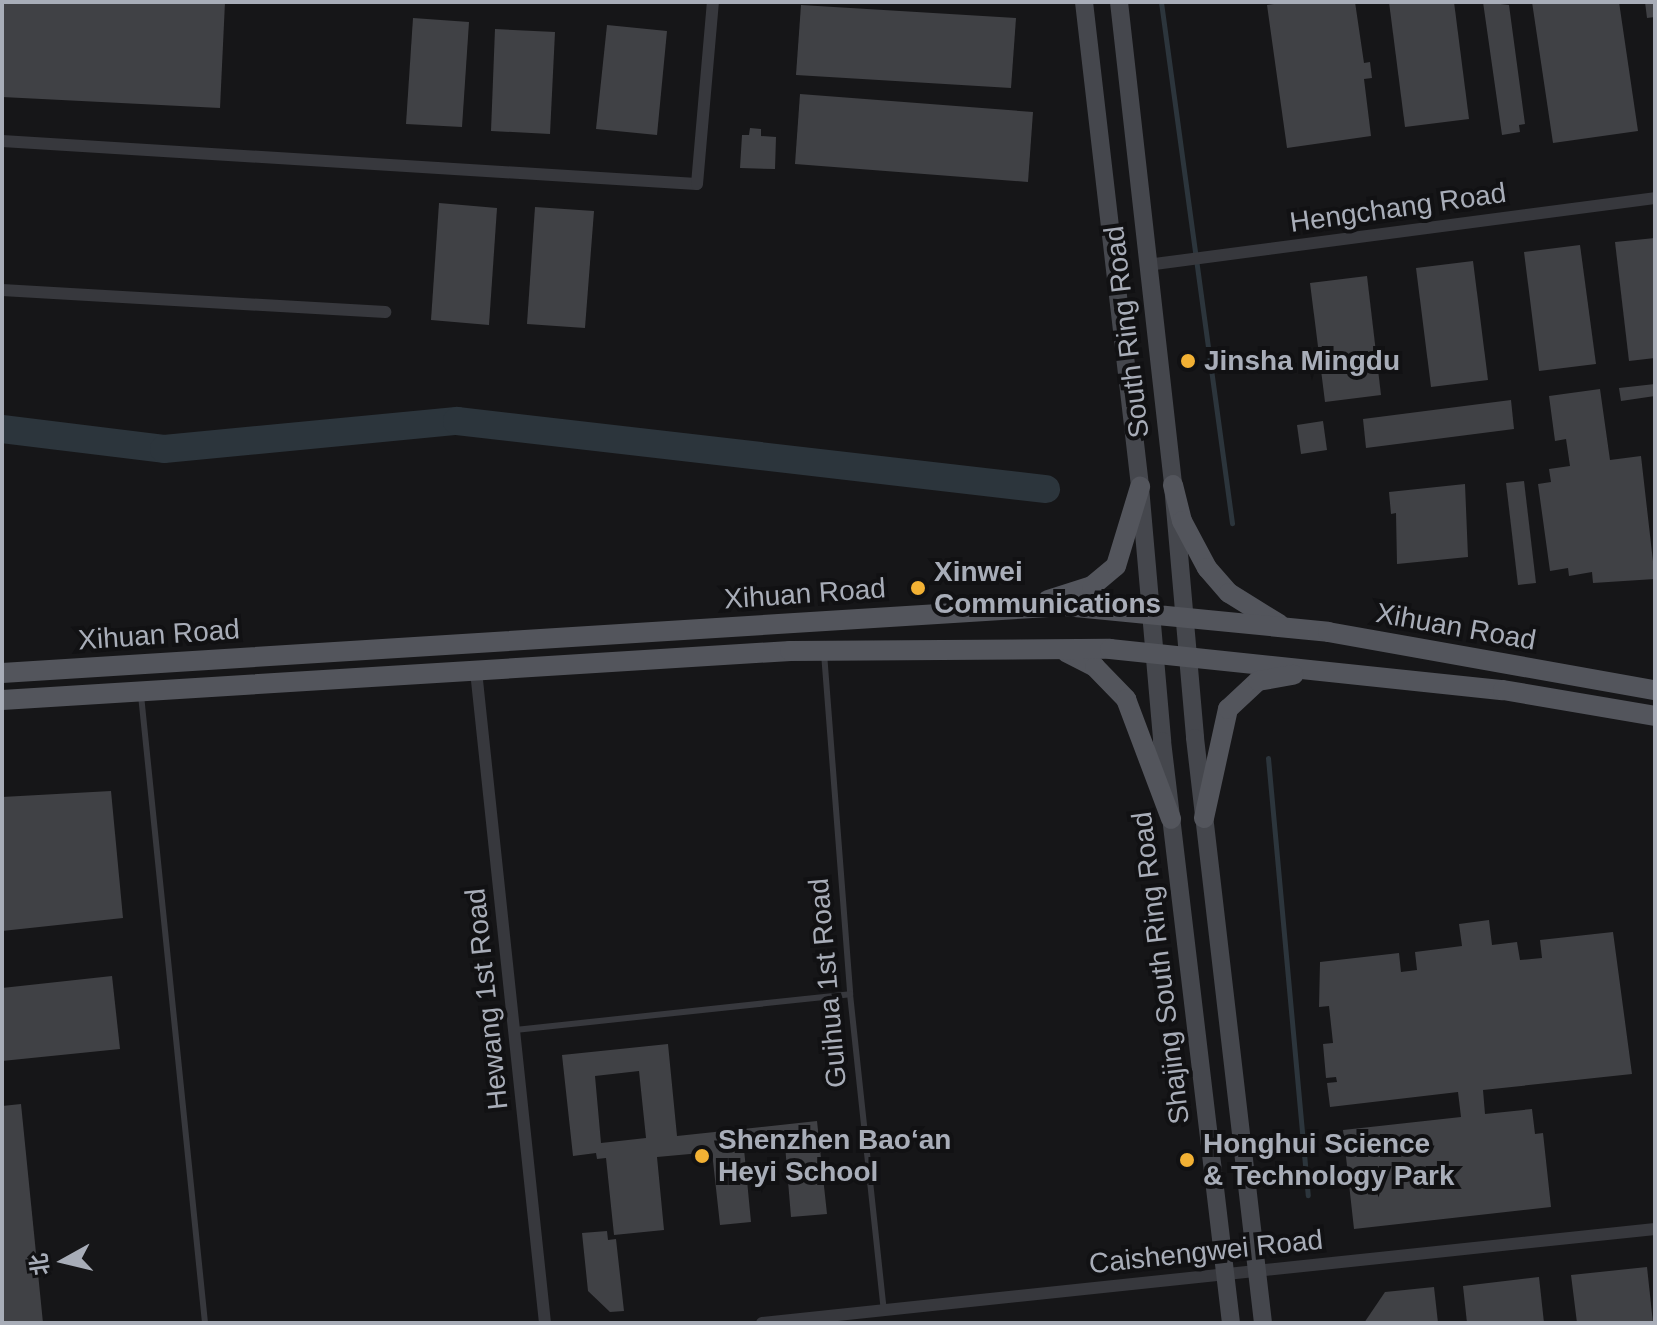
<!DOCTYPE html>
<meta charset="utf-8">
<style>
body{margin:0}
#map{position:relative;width:1657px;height:1325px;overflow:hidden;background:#161618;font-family:Arial,"Noto Sans SC",sans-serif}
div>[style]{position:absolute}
.stream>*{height:5px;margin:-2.5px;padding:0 2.5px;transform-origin:2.5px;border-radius:2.5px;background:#2c353c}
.river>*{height:28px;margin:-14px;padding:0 14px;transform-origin:14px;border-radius:14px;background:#2c353c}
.building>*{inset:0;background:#404145}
.service>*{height:6px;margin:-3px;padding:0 3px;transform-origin:3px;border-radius:3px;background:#37383d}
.minor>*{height:12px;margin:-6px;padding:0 6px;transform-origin:6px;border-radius:6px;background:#37383d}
.secondary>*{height:18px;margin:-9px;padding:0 9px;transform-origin:9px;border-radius:9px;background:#45474d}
.primary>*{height:20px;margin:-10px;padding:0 10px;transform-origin:10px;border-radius:10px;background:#53555c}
.dots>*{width:22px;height:22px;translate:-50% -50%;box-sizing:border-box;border:4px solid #111113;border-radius:50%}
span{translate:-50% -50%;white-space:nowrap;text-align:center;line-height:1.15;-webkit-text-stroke:8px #111113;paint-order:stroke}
.street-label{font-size:28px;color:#a8adb8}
.poi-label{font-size:28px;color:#a8adb8;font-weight:700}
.left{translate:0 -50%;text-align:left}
.frame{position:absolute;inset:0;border:4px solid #a8adb8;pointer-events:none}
.north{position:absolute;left:24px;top:1221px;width:80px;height:80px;-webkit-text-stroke:6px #111113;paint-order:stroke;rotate:262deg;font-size:22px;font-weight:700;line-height:32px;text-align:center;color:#a8adb8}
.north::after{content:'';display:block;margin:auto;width:28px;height:36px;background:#a8adb8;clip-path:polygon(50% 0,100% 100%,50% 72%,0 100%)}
</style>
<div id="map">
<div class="stream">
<div style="left:1161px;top:2px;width:526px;rotate:82.24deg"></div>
<div style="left:1268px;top:758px;width:439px;rotate:84.8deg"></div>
</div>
<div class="river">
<div style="left:2px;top:429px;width:163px;rotate:7deg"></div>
<div style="left:164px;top:449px;width:294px;rotate:-5.5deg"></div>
<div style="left:457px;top:421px;width:593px;rotate:6.59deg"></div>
</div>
<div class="building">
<div style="clip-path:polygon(2px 2px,225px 2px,220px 108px,2px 97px)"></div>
<div style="clip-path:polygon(1290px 2px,1355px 2px,1364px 63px,1370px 62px,1372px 78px,1364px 79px,1371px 136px,1287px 148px,1267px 5px)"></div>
<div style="clip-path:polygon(1389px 2px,1454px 2px,1469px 119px,1405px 127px)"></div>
<div style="clip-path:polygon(1483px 2px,1509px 5px,1525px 124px,1519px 125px,1520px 132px,1502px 135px)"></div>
<div style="clip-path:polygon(1532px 2px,1619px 2px,1638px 131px,1553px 143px)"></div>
<div style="clip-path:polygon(1645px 2px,1655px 2px,1655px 17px,1647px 18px)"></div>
<div style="clip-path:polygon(801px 5px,1016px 18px,1011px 88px,796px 75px)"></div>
<div style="clip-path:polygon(413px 18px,469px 22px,462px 127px,406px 124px)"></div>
<div style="clip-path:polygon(607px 25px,667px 31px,657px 135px,596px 129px)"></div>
<div style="clip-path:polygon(495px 29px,555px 32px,550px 134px,491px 131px)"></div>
<div style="clip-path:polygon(800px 94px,1033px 112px,1028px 182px,795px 164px)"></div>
<div style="clip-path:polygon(750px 128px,761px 129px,761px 136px,776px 137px,775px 169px,740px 168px,742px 135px,749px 135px)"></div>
<div style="clip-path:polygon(439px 203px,497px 208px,489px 325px,431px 320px)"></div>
<div style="clip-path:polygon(535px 207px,594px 211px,585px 328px,527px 324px)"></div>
<div style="clip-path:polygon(1655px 238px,1655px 358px,1629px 361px,1615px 242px)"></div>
<div style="clip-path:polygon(1580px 245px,1596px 364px,1539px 371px,1524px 252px)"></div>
<div style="clip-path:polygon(1473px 261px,1488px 380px,1431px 387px,1416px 268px)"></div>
<div style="clip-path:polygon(1367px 276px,1381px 395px,1325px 402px,1310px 283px)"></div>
<div style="clip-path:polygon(1655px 384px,1655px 396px,1621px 401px,1619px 388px)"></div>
<div style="clip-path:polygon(1600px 389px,1610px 460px,1641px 456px,1655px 579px,1593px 583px,1592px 572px,1569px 576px,1568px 568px,1550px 571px,1538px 484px,1551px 482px,1549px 469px,1570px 466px,1566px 439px,1555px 441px,1549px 396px)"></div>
<div style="clip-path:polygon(1511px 400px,1514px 429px,1366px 448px,1363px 419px)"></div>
<div style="clip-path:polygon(1323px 421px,1327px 450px,1301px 454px,1297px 425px)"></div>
<div style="clip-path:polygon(1524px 481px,1536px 583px,1518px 585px,1506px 483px)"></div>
<div style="clip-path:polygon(1465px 484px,1468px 557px,1397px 564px,1396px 513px,1391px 514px,1389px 492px)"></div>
<div style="clip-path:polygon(111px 791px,123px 918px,2px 931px,2px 797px)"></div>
<div style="clip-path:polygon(1489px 920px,1492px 945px,1517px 942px,1520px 960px,1542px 958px,1540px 940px,1613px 932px,1632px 1074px,1483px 1090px,1485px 1114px,1532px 1109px,1535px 1134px,1543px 1133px,1551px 1207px,1354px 1229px,1343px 1130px,1461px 1117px,1458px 1092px,1330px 1107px,1327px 1083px,1337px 1082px,1336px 1077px,1326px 1078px,1323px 1044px,1333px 1043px,1329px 1006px,1319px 1007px,1320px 962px,1399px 953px,1401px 972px,1417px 970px,1415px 952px,1462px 946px,1459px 924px)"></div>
<div style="clip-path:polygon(112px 976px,120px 1049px,2px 1061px,2px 988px)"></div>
<div style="clip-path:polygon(evenodd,668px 1044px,677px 1136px,817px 1121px,827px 1214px,791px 1217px,785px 1145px,744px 1149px,751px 1222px,720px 1225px,712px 1152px,657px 1157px,664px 1230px,614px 1235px,606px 1158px,597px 1159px,596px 1153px,573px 1156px,562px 1055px,668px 1044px,639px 1071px,646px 1138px,601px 1143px,595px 1076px,639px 1071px)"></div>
<div style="clip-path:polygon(21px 1104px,43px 1323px,2px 1323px,2px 1106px)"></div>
<div style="clip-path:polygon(607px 1231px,608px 1240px,616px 1239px,624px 1311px,610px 1312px,588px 1291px,582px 1233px)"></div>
<div style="clip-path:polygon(1647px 1267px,1653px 1323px,1577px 1323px,1571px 1275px)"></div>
<div style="clip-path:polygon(1539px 1277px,1544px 1323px,1467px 1323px,1463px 1286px)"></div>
<div style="clip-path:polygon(1434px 1287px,1438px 1323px,1364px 1323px,1385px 1292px)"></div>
</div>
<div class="service">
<div style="left:824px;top:653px;width:342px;rotate:85.6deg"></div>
<div style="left:850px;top:994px;width:318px;rotate:83.9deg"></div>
<div style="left:141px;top:695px;width:631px;rotate:84.18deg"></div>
<div style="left:515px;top:1030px;width:337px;rotate:-6.1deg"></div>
</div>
<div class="minor">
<div style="left:2px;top:141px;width:696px;rotate:3.54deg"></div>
<div style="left:697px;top:184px;width:183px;rotate:-85deg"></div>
<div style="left:1147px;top:265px;width:512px;rotate:-7.51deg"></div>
<div style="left:2px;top:290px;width:384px;rotate:3.3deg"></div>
<div style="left:476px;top:671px;width:656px;rotate:83.96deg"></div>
<div style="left:762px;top:1323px;width:898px;rotate:-6.01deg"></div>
</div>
<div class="secondary">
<div style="left:1084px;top:2px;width:488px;rotate:83.4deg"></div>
<div style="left:1140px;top:487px;width:255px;rotate:85deg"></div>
<div style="left:1162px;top:741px;width:586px;rotate:83.24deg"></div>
<div style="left:1119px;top:2px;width:486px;rotate:83.6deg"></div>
<div style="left:1173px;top:485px;width:254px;rotate:85deg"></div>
<div style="left:1195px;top:738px;width:589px;rotate:83.37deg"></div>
</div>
<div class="primary">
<div style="left:1173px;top:485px;width:37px;rotate:76deg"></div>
<div style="left:1182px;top:521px;width:53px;rotate:62deg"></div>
<div style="left:1207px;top:568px;width:33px;rotate:49deg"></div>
<div style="left:1229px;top:593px;width:59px;rotate:31.8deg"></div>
<div style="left:1048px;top:600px;width:46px;rotate:-17.7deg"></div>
<div style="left:1092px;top:586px;width:31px;rotate:-40deg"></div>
<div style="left:1116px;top:566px;width:83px;rotate:-73.1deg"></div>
<div style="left:1066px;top:652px;width:33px;rotate:27deg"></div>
<div style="left:1095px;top:667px;width:45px;rotate:45.9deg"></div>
<div style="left:1126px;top:699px;width:128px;rotate:69.4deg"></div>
<div style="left:2px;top:673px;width:1065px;rotate:-3.61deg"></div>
<div style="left:1065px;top:606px;width:264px;rotate:5.6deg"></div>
<div style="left:1328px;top:632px;width:332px;rotate:10.1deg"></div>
<div style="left:2px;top:700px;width:790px;rotate:-3.56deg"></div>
<div style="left:790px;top:651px;width:320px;rotate:-0.4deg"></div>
<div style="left:1110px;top:649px;width:395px;rotate:6deg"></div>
<div style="left:1503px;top:690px;width:154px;rotate:9.7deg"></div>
<div style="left:1204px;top:818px;width:112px;rotate:-77.6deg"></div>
<div style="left:1228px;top:709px;width:41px;rotate:-43deg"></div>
<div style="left:1258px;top:681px;width:36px;rotate:-10deg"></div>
</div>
<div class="dots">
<div style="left:1188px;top:361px;background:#f2b134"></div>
<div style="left:918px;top:588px;background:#f2b134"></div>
<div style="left:702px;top:1156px;background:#f2b134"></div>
<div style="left:1187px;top:1160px;background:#f2b134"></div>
</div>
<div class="street-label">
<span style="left:1398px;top:208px;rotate:-8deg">Hengchang Road</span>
<span style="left:1127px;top:332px;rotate:-97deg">South Ring Road</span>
<span style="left:805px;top:594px;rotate:-4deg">Xihuan Road</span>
<span style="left:1456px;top:627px;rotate:10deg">Xihuan Road</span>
<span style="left:159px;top:635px;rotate:-4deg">Xihuan Road</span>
<span style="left:1161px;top:968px;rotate:-97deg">Shajing South Ring Road</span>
<span style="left:828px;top:983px;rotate:-95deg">Guihua 1st Road</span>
<span style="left:487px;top:999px;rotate:-96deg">Hewang 1st Road</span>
<span style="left:1206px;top:1252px;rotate:-6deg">Caishengwei Road</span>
</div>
<div class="poi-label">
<span class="left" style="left:1204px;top:361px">Jinsha Mingdu</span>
<span class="left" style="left:934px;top:588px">Xinwei<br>Communications</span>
<span class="left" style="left:718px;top:1156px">Shenzhen Bao‘an<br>Heyi School</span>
<span class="left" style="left:1203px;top:1160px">Honghui Science<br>&amp; Technology Park</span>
</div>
<div class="frame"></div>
<div class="north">北</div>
</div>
